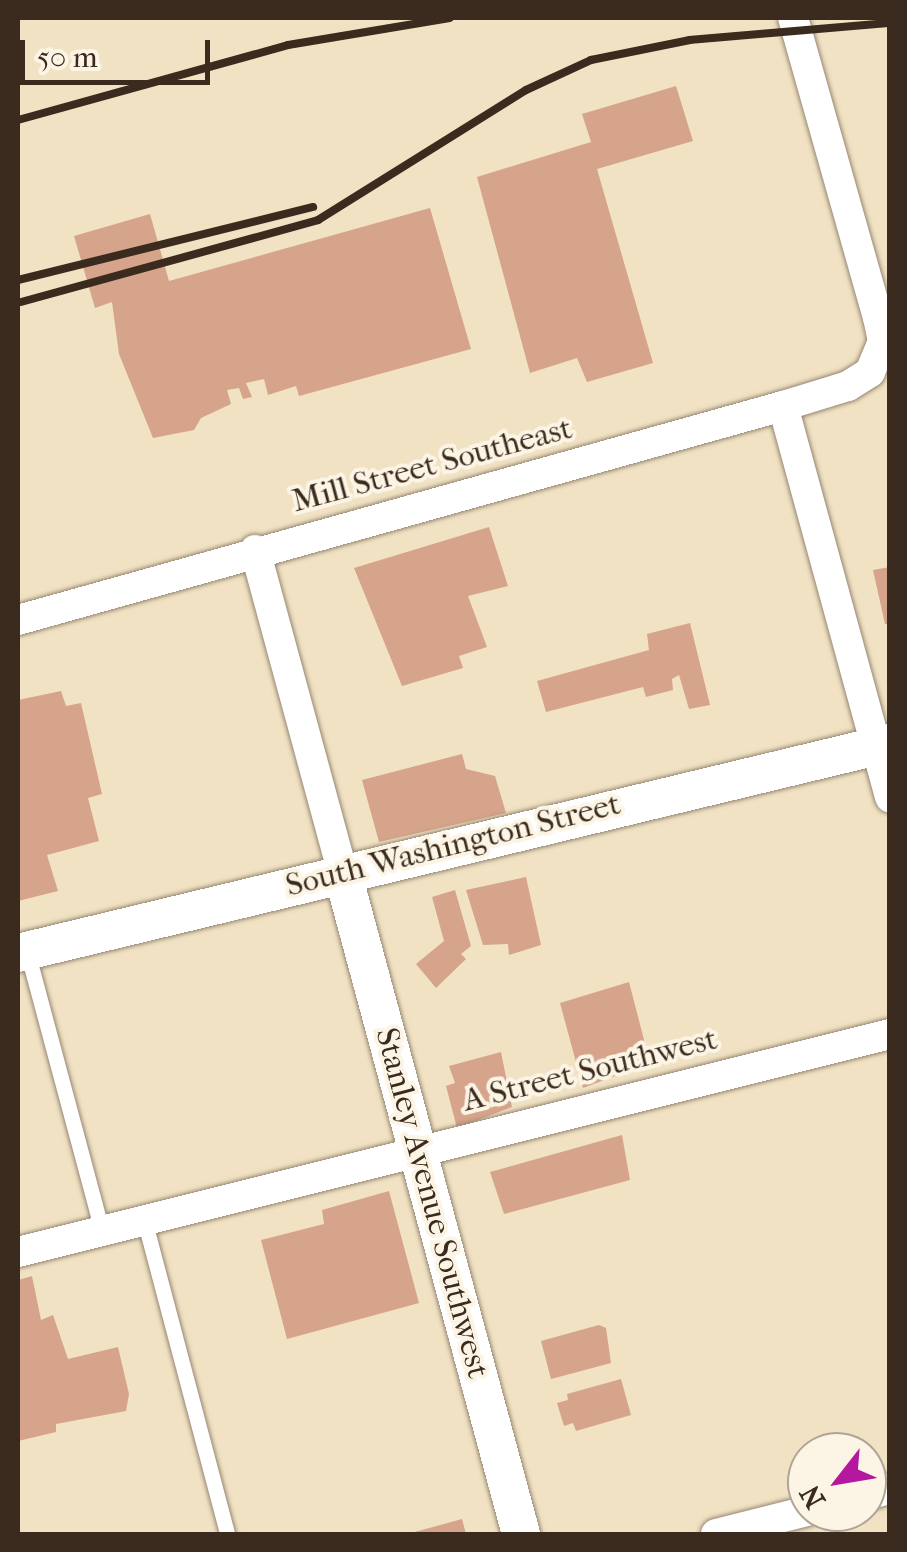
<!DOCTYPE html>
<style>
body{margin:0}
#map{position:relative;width:907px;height:1552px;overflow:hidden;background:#f1e2c4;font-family:"IM FELL French Canon",serif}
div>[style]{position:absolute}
.building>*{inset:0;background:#d5a48b}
.roads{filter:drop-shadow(0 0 2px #968671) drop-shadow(0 0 2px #968671)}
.service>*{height:15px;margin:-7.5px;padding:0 7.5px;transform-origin:7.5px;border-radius:7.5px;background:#fff}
.minor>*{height:30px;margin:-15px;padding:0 15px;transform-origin:15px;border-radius:15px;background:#fff}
.tertiary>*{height:38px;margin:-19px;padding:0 19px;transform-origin:19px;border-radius:19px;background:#fff}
.rail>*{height:8px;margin:-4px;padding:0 4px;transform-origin:4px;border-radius:4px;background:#3b2a1e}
span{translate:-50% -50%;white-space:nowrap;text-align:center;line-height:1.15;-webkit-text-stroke:8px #fcf5e5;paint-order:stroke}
.street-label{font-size:32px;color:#3b2a1e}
.frame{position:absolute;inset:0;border:20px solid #3b2a1e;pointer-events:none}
.north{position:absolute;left:787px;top:1432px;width:100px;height:100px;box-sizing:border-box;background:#fcf5e5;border:2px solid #afa495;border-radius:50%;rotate:239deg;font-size:28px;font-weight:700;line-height:40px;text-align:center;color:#3b2a1e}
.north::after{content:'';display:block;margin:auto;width:35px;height:45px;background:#b5179e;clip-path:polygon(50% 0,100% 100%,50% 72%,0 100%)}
.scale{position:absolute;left:20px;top:40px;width:190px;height:45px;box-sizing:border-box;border:5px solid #3b2a1e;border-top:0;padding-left:12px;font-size:30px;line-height:35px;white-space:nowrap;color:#3b2a1e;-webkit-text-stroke:8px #fcf5e5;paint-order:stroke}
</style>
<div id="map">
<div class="building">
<div style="clip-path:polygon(676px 86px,693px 141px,597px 169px,653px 363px,587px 382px,577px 358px,530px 373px,477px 177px,591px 142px,582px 114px)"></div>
<div style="clip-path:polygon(430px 208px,471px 349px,299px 396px,296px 386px,268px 395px,264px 379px,246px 383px,252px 397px,243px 399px,239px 388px,227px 390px,231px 404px,201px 418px,194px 430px,153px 438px,119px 354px,112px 302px,95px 308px,74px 236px,150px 214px,169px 281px)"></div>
<div style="clip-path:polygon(489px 527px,508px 586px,468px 596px,487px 647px,459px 656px,463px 668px,402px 686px,354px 568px)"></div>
<div style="clip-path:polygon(890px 567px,890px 624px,885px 624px,873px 570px)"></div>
<div style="clip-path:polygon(690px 623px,710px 705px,689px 709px,679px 675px,672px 679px,673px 690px,646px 697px,643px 687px,546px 712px,537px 681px,649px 650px,647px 634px)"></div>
<div style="clip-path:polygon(61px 691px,66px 706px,81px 703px,102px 794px,88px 798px,99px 841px,47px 855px,58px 891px,18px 901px,18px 700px)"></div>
<div style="clip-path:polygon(462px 754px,466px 769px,495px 776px,506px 813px,379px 842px,362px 780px)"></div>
<div style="clip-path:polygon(526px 877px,541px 945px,509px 955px,508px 944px,483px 945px,466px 890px)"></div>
<div style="clip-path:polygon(455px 890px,471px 946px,461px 954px,466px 959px,436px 988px,416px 964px,444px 941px,432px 897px)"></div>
<div style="clip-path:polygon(629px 982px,650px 1063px,583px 1088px,560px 1003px)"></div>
<div style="clip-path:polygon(501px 1052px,512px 1107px,457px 1128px,446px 1086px,455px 1083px,449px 1066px)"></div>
<div style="clip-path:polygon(622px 1135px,630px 1180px,504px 1214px,490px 1172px)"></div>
<div style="clip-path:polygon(389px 1191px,419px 1303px,287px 1339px,261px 1240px,324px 1224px,322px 1210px)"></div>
<div style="clip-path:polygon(32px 1276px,41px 1320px,53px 1315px,68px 1359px,118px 1347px,129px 1394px,126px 1411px,56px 1424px,56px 1432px,18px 1441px,18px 1280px)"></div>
<div style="clip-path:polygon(599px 1325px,606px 1328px,611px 1363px,551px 1379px,541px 1341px)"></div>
<div style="clip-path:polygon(621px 1379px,631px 1415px,576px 1431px,573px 1423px,564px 1426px,557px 1403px,568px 1400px,567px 1394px)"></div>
<div style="clip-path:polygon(462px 1519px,466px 1534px,411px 1534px,411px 1533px)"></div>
</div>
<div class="roads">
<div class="service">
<div style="left:27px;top:951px;width:289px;rotate:75deg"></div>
<div style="left:144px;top:1219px;width:326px;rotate:75.2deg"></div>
</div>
<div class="minor">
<div style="left:783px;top:406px;width:406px;rotate:74.7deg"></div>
<div style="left:255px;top:550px;width:333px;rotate:74.8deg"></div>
<div style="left:18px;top:620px;width:794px;rotate:-15.63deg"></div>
<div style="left:783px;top:406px;width:68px;rotate:-17.1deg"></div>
<div style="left:848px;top:386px;width:26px;rotate:-32deg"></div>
<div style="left:870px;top:372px;width:34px;rotate:-67deg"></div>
<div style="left:883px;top:341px;width:24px;rotate:-102deg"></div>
<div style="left:878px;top:318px;width:312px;rotate:-105.8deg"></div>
<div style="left:18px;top:1252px;width:899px;rotate:-14.04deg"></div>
<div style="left:867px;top:1495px;width:24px;rotate:-15deg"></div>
<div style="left:716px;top:1534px;width:94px;rotate:-14.2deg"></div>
</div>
<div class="tertiary">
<div style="left:342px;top:871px;width:687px;rotate:74.89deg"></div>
<div style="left:18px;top:953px;width:897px;rotate:-13.54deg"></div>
</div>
</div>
<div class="rail">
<div style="left:18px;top:120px;width:280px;rotate:-15.5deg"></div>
<div style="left:288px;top:45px;width:164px;rotate:-9.5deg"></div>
<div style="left:18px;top:280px;width:304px;rotate:-13.9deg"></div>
<div style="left:21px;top:302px;width:308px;rotate:-15.4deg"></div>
<div style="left:318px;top:220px;width:245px;rotate:-32deg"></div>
<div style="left:526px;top:90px;width:72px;rotate:-24.8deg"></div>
<div style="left:591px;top:60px;width:101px;rotate:-11.4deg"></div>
<div style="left:690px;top:40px;width:201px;rotate:-4.9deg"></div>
</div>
<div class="street-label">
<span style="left:432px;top:465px;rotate:-15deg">Mill Street Southeast</span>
<span style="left:453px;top:845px;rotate:-14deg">South Washington Street</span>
<span style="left:590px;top:1070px;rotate:-14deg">A Street Southwest</span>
<span style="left:432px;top:1203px;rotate:75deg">Stanley Avenue Southwest</span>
</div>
<div class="frame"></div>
<div class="north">N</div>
<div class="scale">50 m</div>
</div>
